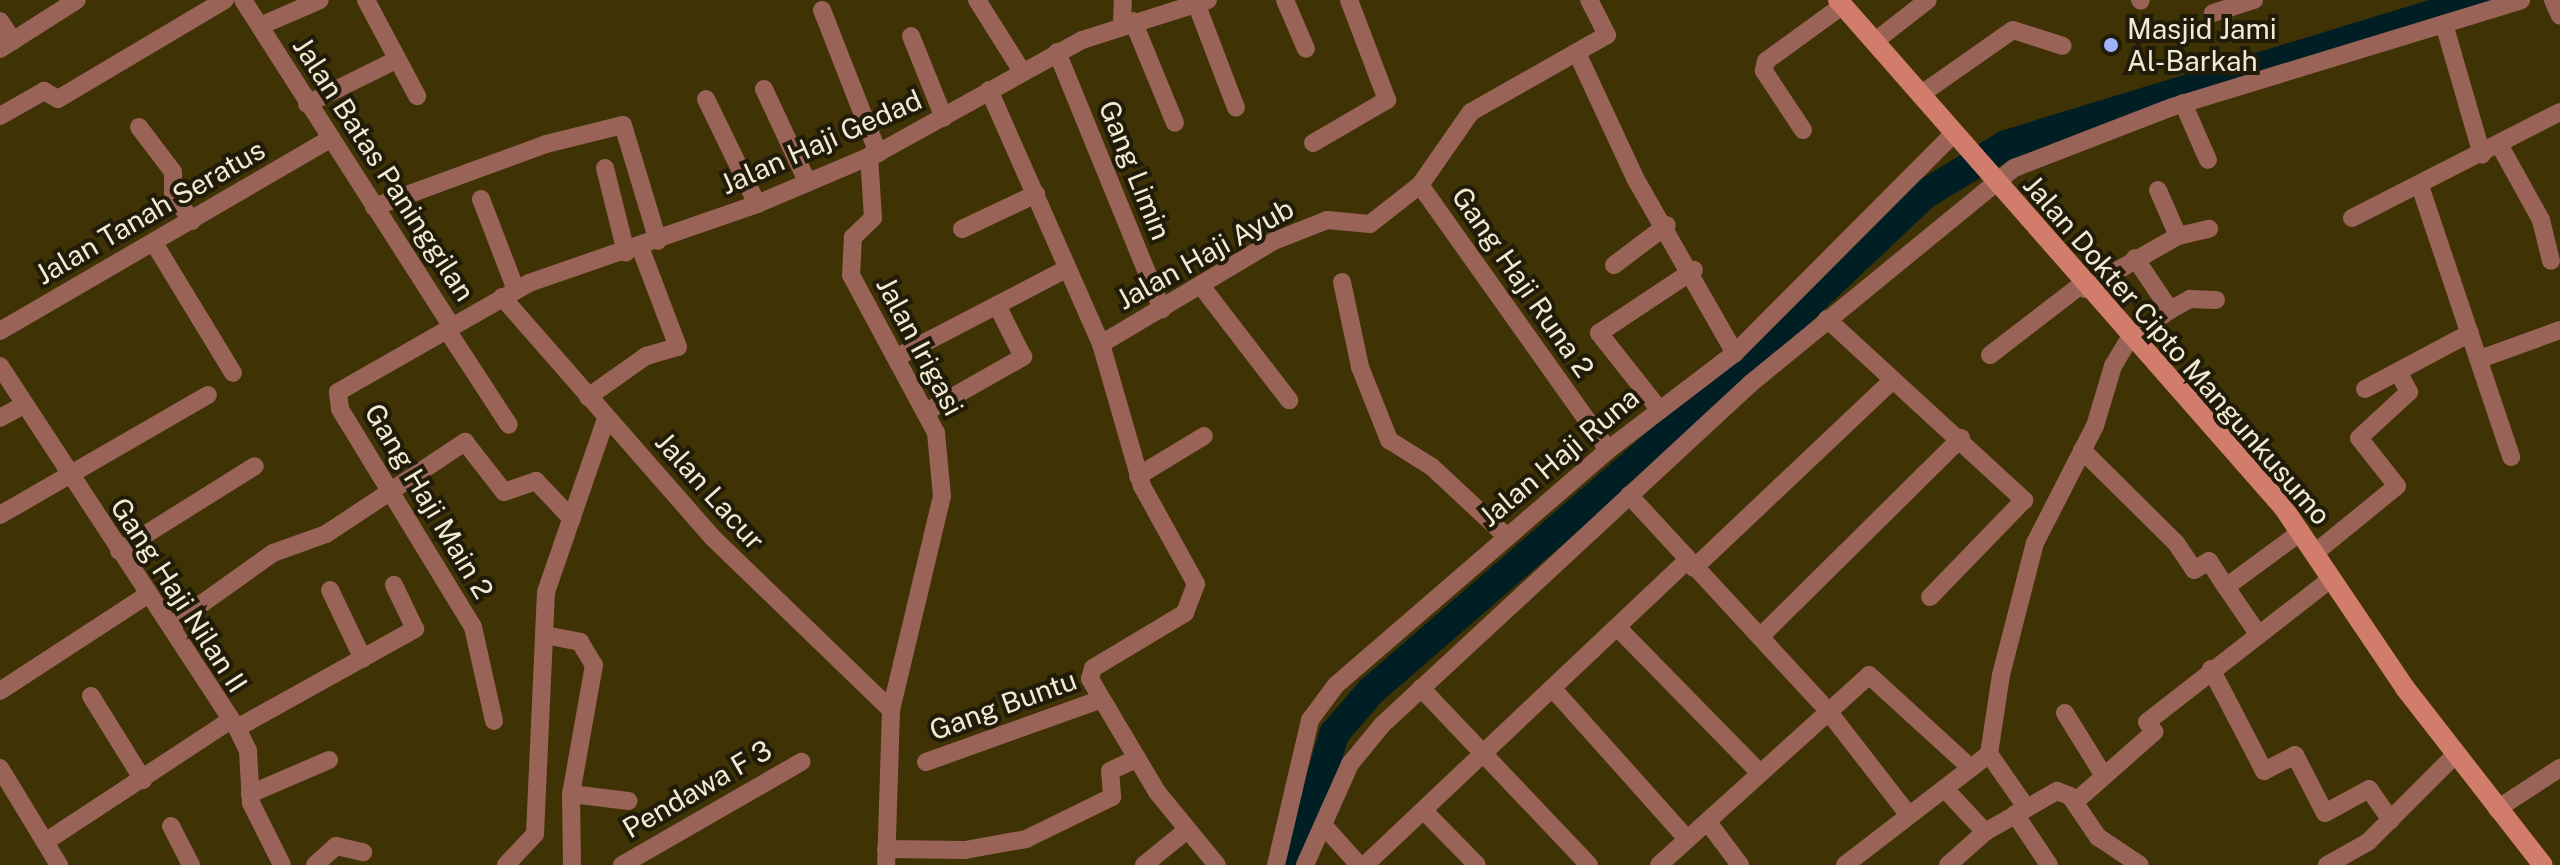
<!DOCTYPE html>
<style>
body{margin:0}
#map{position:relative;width:2560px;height:865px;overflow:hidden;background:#3f3205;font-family:"Public Sans",sans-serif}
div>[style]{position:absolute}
.river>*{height:30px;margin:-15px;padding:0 15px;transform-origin:15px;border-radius:15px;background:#001f25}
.minor>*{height:18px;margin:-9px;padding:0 9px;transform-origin:9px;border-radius:9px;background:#9a6358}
.secondary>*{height:20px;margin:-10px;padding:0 10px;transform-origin:10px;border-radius:10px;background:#d27c6b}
.dots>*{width:22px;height:22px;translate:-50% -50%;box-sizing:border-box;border:4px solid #211b09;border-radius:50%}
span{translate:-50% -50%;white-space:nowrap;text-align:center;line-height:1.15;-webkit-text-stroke:8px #211b09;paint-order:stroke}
.poi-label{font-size:28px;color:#f2ead4}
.left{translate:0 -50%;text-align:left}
.street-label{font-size:28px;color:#f2ead4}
</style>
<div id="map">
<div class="river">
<div style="left:1295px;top:865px;width:137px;rotate:-73.4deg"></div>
<div style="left:1334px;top:734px;width:57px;rotate:-49.3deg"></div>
<div style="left:1371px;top:691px;width:449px;rotate:-40.9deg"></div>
<div style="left:1710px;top:397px;width:296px;rotate:-43.4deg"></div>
<div style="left:1925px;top:194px;width:95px;rotate:-31.2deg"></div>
<div style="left:2006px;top:145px;width:495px;rotate:-17deg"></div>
</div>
<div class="minor">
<div style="left:243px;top:0;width:388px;rotate:57.4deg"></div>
<div style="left:366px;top:0;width:109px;rotate:62deg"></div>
<div style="left:977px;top:0;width:83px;rotate:57.8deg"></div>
<div style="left:1285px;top:0;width:53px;rotate:66.8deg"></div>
<div style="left:2140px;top:0;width:1px;rotate:45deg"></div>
<div style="left:2553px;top:0;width:17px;rotate:66deg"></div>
<div style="left:1196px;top:3px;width:112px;rotate:69.1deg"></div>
<div style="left:822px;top:10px;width:154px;rotate:68.6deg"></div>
<div style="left:2213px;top:13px;width:43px;rotate:-17.6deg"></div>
<div style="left:0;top:21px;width:24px;rotate:57deg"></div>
<div style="left:1133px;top:21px;width:110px;rotate:67.6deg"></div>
<div style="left:1122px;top:24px;width:24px;rotate:-88deg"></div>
<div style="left:2444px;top:24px;width:136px;rotate:73.8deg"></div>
<div style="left:260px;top:26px;width:65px;rotate:-23.4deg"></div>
<div style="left:911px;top:36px;width:88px;rotate:68.1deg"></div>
<div style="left:1874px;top:42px;width:68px;rotate:-37.9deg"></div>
<div style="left:0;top:49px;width:91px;rotate:-32.5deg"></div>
<div style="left:1057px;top:52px;width:278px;rotate:67.8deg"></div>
<div style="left:1578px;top:55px;width:136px;rotate:65.1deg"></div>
<div style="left:1635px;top:178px;width:202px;rotate:60.3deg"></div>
<div style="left:764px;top:89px;width:99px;rotate:65deg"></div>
<div style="left:989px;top:90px;width:278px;rotate:66.2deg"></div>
<div style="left:1101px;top:344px;width:148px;rotate:73.9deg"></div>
<div style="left:1142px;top:486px;width:112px;rotate:61.1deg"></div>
<div style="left:1196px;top:584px;width:31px;rotate:111deg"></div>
<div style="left:1185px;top:613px;width:107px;rotate:149.1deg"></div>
<div style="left:1093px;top:668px;width:11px;rotate:105deg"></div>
<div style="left:1090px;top:679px;width:131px;rotate:59.3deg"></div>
<div style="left:1157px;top:792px;width:94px;rotate:50.6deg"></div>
<div style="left:1920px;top:95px;width:113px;rotate:-35deg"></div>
<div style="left:2013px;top:30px;width:52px;rotate:17.7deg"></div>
<div style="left:706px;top:99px;width:117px;rotate:64.1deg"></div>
<div style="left:2183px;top:103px;width:62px;rotate:66.3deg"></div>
<div style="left:307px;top:104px;width:97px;rotate:-26.3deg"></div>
<div style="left:0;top:116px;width:51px;rotate:-29.6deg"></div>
<div style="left:44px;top:91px;width:16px;rotate:30deg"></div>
<div style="left:58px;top:99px;width:194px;rotate:-30.7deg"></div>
<div style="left:139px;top:127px;width:56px;rotate:52.9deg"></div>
<div style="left:173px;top:172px;width:22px;rotate:90deg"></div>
<div style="left:173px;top:194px;width:33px;rotate:55deg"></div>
<div style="left:1803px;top:130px;width:71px;rotate:-123.5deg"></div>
<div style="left:1764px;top:71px;width:10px;rotate:-79deg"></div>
<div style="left:1766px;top:61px;width:95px;rotate:-36deg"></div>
<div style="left:1313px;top:143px;width:86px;rotate:-30.2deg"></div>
<div style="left:1387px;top:100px;width:107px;rotate:-110.8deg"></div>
<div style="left:2500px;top:146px;width:85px;rotate:61deg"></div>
<div style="left:2541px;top:220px;width:42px;rotate:76.3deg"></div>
<div style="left:869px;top:156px;width:62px;rotate:86.3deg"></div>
<div style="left:873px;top:218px;width:28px;rotate:136deg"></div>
<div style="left:853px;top:237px;width:38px;rotate:93deg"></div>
<div style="left:851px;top:275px;width:179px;rotate:61.7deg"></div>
<div style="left:936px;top:433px;width:63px;rotate:84.6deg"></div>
<div style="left:942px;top:496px;width:220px;rotate:103.4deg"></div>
<div style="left:891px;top:710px;width:155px;rotate:91.8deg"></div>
<div style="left:605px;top:168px;width:87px;rotate:76deg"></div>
<div style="left:1420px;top:185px;width:325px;rotate:54.6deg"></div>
<div style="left:2420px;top:186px;width:286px;rotate:71.4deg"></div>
<div style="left:2158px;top:190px;width:50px;rotate:66.5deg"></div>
<div style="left:481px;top:199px;width:97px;rotate:69deg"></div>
<div style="left:374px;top:207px;width:183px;rotate:-20.1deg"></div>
<div style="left:546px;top:144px;width:79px;rotate:-13.9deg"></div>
<div style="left:623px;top:125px;width:121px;rotate:73.2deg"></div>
<div style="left:2352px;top:218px;width:233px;rotate:-27deg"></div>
<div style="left:962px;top:229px;width:82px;rotate:-25.3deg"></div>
<div style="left:154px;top:243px;width:152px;rotate:58.7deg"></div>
<div style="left:2135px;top:258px;width:63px;rotate:56.1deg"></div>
<div style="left:1614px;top:265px;width:66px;rotate:-37deg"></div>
<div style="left:1342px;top:282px;width:87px;rotate:78deg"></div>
<div style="left:1360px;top:367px;width:79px;rotate:68.3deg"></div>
<div style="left:1389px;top:440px;width:51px;rotate:32.1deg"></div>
<div style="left:1432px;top:467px;width:103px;rotate:43deg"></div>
<div style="left:1202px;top:287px;width:143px;rotate:52.4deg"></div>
<div style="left:2085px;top:289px;width:107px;rotate:-29.7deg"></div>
<div style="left:2178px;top:236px;width:32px;rotate:-13deg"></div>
<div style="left:502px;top:297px;width:319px;rotate:48.8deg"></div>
<div style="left:712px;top:537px;width:249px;rotate:44deg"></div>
<div style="left:1827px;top:319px;width:268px;rotate:42.6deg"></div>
<div style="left:2024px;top:500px;width:135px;rotate:134.1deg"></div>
<div style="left:447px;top:330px;width:113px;rotate:56.9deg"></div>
<div style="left:0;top:331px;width:380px;rotate:-30.2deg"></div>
<div style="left:1101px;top:344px;width:201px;rotate:-30.8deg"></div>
<div style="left:1274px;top:241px;width:57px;rotate:-21.6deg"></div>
<div style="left:1327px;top:220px;width:43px;rotate:5.3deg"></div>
<div style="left:1370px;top:224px;width:63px;rotate:-38deg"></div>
<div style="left:1420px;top:185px;width:89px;rotate:-55.1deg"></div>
<div style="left:1471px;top:112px;width:156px;rotate:-29.5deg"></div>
<div style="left:1607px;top:35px;width:39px;rotate:-117deg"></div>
<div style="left:1990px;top:355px;width:115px;rotate:-37.6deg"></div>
<div style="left:899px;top:356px;width:186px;rotate:-27.5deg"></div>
<div style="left:2480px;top:359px;width:85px;rotate:-19.9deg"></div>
<div style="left:0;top:366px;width:433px;rotate:56.8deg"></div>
<div style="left:237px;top:728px;width:25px;rotate:64deg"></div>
<div style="left:248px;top:751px;width:52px;rotate:86.7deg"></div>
<div style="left:251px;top:803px;width:69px;rotate:63.4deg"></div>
<div style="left:2365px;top:389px;width:119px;rotate:-28.1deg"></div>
<div style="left:588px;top:397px;width:71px;rotate:-35.3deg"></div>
<div style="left:646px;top:356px;width:33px;rotate:-16deg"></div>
<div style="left:678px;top:347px;width:107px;rotate:-110.8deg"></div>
<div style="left:1659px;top:409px;width:97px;rotate:-128.3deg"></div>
<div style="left:1599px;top:333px;width:114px;rotate:-33.6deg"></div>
<div style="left:926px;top:412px;width:112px;rotate:-29.6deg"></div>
<div style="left:1023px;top:357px;width:58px;rotate:-116.6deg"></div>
<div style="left:0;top:418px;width:25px;rotate:-29deg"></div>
<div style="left:2082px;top:450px;width:132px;rotate:44.7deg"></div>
<div style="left:2176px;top:543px;width:32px;rotate:56deg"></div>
<div style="left:2194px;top:570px;width:17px;rotate:-31deg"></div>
<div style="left:2209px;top:561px;width:31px;rotate:57deg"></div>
<div style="left:2226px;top:587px;width:93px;rotate:-36.3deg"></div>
<div style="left:1138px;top:476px;width:77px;rotate:-31.2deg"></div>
<div style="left:1629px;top:495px;width:283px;rotate:47.3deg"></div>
<div style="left:0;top:515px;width:240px;rotate:-30deg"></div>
<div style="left:119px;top:551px;width:160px;rotate:-32deg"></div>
<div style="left:2316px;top:552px;width:104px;rotate:-39.2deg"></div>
<div style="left:2397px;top:486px;width:61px;rotate:-128.4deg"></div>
<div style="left:2359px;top:438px;width:68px;rotate:-42.6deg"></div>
<div style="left:2409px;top:392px;width:21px;rotate:-118deg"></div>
<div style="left:1694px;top:568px;width:271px;rotate:-43.4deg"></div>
<div style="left:2226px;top:587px;width:53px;rotate:55.7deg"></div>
<div style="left:330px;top:590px;width:76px;rotate:64.4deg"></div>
<div style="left:172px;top:625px;width:124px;rotate:-35.5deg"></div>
<div style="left:273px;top:553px;width:56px;rotate:-19.7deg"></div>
<div style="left:326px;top:534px;width:167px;rotate:-33.5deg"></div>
<div style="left:465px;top:442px;width:63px;rotate:52deg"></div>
<div style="left:504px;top:492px;width:34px;rotate:-19deg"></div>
<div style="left:536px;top:481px;width:52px;rotate:46.5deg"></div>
<div style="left:1617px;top:627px;width:200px;rotate:45.6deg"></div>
<div style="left:545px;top:635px;width:36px;rotate:11deg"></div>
<div style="left:580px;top:642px;width:27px;rotate:59deg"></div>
<div style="left:594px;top:665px;width:131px;rotate:100.1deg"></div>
<div style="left:571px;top:794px;width:71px;rotate:89.2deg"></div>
<div style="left:1760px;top:637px;width:283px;rotate:-44.7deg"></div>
<div style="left:2211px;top:669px;width:115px;rotate:62.5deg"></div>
<div style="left:2264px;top:771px;width:35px;rotate:-27deg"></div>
<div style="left:2295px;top:755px;width:65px;rotate:62.7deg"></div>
<div style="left:2325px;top:813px;width:50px;rotate:-28.6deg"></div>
<div style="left:2369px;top:789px;width:38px;rotate:55deg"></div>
<div style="left:1421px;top:688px;width:244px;rotate:46.5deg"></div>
<div style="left:1554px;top:690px;width:191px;rotate:48.2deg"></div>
<div style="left:0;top:691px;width:178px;rotate:-33.1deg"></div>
<div style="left:91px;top:696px;width:99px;rotate:58.2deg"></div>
<div style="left:1828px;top:711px;width:129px;rotate:52.2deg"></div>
<div style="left:2065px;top:713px;width:70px;rotate:58.3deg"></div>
<div style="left:494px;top:721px;width:96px;rotate:-102.6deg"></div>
<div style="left:473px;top:627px;width:255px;rotate:-121.4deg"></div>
<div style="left:340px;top:409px;width:17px;rotate:-97deg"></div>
<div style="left:338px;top:392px;width:220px;rotate:-29.7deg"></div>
<div style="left:529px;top:283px;width:241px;rotate:-19.1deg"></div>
<div style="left:757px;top:204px;width:131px;rotate:-22.9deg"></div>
<div style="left:878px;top:153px;width:233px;rotate:-29deg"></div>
<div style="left:1082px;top:40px;width:132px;rotate:-17.6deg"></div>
<div style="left:237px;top:728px;width:204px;rotate:-29.1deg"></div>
<div style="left:415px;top:629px;width:49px;rotate:-115.5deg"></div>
<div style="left:1989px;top:754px;width:65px;rotate:55.1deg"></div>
<div style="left:926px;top:762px;width:184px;rotate:-19.7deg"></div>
<div style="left:0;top:768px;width:114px;rotate:58.7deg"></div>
<div style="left:1945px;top:789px;width:59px;rotate:47.1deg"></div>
<div style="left:250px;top:794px;width:86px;rotate:-23.3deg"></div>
<div style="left:571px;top:794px;width:58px;rotate:6.9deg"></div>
<div style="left:2075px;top:802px;width:106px;rotate:-41.5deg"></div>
<div style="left:2154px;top:732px;width:12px;rotate:-125deg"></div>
<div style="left:2147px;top:722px;width:234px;rotate:-37.9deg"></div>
<div style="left:2497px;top:809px;width:75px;rotate:-33.1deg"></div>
<div style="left:1425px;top:812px;width:74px;rotate:45.5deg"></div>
<div style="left:2015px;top:814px;width:61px;rotate:56.3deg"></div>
<div style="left:1710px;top:825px;width:50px;rotate:53.1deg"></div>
<div style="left:171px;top:826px;width:44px;rotate:62.9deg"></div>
<div style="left:1324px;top:826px;width:52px;rotate:48.1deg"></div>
<div style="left:45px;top:842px;width:219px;rotate:-33.3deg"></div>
<div style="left:886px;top:849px;width:79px;rotate:0.7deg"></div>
<div style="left:965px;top:850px;width:62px;rotate:-10.2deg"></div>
<div style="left:1026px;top:839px;width:96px;rotate:-26deg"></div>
<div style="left:1112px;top:797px;width:26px;rotate:-94deg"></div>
<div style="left:1110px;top:771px;width:29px;rotate:-25deg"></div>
<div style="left:315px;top:865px;width:28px;rotate:-42deg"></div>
<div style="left:336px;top:846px;width:28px;rotate:13deg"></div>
<div style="left:506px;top:865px;width:42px;rotate:-46.9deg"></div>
<div style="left:535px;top:834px;width:242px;rotate:-87.4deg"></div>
<div style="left:546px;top:592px;width:183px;rotate:-70.9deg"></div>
<div style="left:622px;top:865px;width:207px;rotate:-29.9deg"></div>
<div style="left:1144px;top:865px;width:55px;rotate:-39.1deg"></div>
<div style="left:1276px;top:865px;width:149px;rotate:-76.8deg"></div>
<div style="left:1310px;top:720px;width:44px;rotate:-53.4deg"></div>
<div style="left:1336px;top:685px;width:359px;rotate:-40.8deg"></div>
<div style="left:1608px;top:450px;width:160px;rotate:-37.4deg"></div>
<div style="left:1735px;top:353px;width:309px;rotate:-45.1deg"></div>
<div style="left:1305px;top:865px;width:111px;rotate:-66deg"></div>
<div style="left:1350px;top:764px;width:50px;rotate:-50.6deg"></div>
<div style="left:1382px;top:725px;width:502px;rotate:-42.82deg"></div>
<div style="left:1750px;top:384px;width:341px;rotate:-39.3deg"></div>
<div style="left:2014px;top:168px;width:169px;rotate:-21.1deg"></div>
<div style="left:2172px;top:107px;width:365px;rotate:-17deg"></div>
<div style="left:1365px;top:865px;width:444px;rotate:-43.4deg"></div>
<div style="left:1659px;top:865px;width:283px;rotate:-42.1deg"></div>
<div style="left:1869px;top:675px;width:138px;rotate:42.4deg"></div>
<div style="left:1845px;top:865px;width:182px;rotate:-37.6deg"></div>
<div style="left:1989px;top:754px;width:80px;rotate:-81.4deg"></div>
<div style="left:2001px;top:675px;width:136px;rotate:-75.6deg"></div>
<div style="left:2035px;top:543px;width:131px;rotate:-62.9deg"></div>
<div style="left:2095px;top:426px;width:63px;rotate:-73.3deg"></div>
<div style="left:2113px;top:366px;width:33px;rotate:-59deg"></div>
<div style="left:2130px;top:338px;width:49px;rotate:-35deg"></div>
<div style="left:2170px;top:310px;width:23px;rotate:-29deg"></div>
<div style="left:2190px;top:299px;width:26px;rotate:2deg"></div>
<div style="left:1948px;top:865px;width:50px;rotate:-41.7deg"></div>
<div style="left:1985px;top:832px;width:83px;rotate:-29.7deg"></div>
<div style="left:2057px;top:791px;width:14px;rotate:21deg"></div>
<div style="left:2070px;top:796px;width:50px;rotate:55.7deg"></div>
<div style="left:2098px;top:837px;width:50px;rotate:33.7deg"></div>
<div style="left:2327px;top:865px;width:47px;rotate:-29.3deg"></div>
<div style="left:2368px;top:842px;width:123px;rotate:-45deg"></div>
</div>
<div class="secondary">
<div style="left:1838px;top:0;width:675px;rotate:48.73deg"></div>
<div style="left:2283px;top:507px;width:218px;rotate:56deg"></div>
<div style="left:2405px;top:688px;width:224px;rotate:52.1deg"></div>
</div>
<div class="dots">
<div style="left:2111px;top:45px;background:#9fb3fd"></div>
</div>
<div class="poi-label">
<span class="left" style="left:2127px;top:45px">Masjid Jami<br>Al-Barkah</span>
</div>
<div class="street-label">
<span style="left:821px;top:142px;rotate:-24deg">Jalan Haji Gedad</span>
<span style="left:384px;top:169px;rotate:57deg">Jalan Batas Paninggilan</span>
<span style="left:1135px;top:170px;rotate:68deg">Gang Limin</span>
<span style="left:150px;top:212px;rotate:-30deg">Jalan Tanah Seratus</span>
<span style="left:1205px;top:254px;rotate:-29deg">Jalan Haji Ayub</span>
<span style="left:1523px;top:282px;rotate:55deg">Gang Haji Runa 2</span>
<span style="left:920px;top:346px;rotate:62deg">Jalan Irigasi</span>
<span style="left:2177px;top:350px;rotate:49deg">Jalan Dokter Cipto Mangunkusumo</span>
<span style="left:1559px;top:457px;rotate:-40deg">Jalan Haji Runa</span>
<span style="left:710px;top:491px;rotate:48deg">Jalan Lacur</span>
<span style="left:429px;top:501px;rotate:59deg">Gang Haji Main 2</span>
<span style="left:179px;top:595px;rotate:57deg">Gang Haji Nilan II</span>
<span style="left:1003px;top:705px;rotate:-20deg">Gang Buntu</span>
<span style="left:697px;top:789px;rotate:-30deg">Pendawa F 3</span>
</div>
</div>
